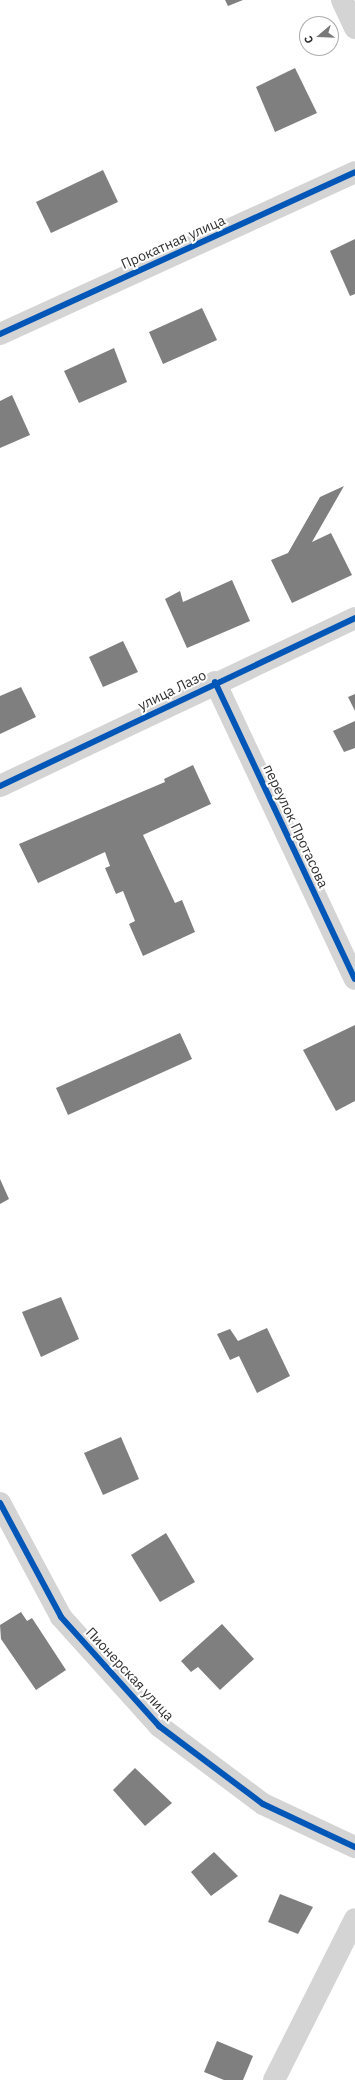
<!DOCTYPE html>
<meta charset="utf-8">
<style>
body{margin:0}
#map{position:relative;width:355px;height:2080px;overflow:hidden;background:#fff;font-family:"IBM Plex Sans",sans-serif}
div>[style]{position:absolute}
.building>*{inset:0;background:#7f7f7f}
.street>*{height:22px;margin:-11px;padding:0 11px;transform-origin:11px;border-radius:11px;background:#d4d4d4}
.cycleway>*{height:6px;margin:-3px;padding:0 3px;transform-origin:3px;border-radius:3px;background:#0057b8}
span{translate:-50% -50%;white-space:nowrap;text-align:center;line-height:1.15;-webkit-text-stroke:4px #fff;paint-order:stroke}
.street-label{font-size:14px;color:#303030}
.north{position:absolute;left:299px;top:16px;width:40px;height:40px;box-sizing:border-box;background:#fff;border:1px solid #acacac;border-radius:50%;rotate:251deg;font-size:11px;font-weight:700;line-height:16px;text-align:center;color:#303030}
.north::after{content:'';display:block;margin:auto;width:14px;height:18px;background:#787878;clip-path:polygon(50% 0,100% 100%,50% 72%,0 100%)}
</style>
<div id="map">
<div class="building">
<div style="clip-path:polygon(225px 0,243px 0,228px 6px)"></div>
<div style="clip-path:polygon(295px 68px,317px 113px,275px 132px,256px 87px)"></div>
<div style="clip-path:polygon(103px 170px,118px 202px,51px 233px,36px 202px)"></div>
<div style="clip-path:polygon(355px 239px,355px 294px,350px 296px,330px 251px)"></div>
<div style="clip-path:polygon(202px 308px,217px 340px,163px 364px,149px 332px)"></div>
<div style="clip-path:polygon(114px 348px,127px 382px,79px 403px,64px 371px)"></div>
<div style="clip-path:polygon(12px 395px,30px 435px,0 448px,0 401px)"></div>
<div style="clip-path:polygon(344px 486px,312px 542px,331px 533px,352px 575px,292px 603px,271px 560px,288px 553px,320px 497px)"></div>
<div style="clip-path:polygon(232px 580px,250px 621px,187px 648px,165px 599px,180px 591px,183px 602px)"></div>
<div style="clip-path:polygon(123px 641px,138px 672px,103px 687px,89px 657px)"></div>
<div style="clip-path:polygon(21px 687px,36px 717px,0 734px,0 696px)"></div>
<div style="clip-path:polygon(355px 694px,355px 711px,348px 697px)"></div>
<div style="clip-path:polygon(355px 721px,355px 748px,344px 752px,333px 731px)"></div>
<div style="clip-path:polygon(193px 765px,211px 804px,143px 835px,175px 903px,182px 900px,195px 932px,143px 956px,129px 924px,135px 921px,123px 891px,116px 894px,105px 868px,110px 866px,105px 852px,38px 883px,19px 844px,165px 782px,164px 779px)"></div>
<div style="clip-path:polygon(355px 1025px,355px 1101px,336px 1111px,303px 1050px)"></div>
<div style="clip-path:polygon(180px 1033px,192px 1059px,68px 1115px,56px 1088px)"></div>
<div style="clip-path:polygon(0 1179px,9px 1199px,0 1204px)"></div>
<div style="clip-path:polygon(61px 1297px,79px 1339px,41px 1357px,22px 1312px)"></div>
<div style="clip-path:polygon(267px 1328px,290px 1376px,257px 1393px,239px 1356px,230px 1360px,217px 1334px,230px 1329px,238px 1341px)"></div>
<div style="clip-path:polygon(121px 1437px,139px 1479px,103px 1495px,84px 1453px)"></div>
<div style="clip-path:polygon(166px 1533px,195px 1582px,160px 1602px,131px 1555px)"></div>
<div style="clip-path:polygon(21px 1612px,27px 1621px,32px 1618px,66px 1670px,36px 1690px,1px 1639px,0 1625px)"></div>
<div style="clip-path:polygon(222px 1624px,254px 1659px,220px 1690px,198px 1667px,191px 1672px,181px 1661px)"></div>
<div style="clip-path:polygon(135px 1768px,172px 1803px,145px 1826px,113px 1790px)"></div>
<div style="clip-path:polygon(214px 1852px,238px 1876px,211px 1896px,191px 1872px)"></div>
<div style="clip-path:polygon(280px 1894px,313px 1907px,298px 1934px,268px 1922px)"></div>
<div style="clip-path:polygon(217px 2041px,253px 2056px,243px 2080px,224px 2080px,204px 2072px)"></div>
</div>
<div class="street">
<div style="left:342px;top:0;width:31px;rotate:65deg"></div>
<div style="left:0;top:334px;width:390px;rotate:-24.5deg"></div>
<div style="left:215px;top:682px;width:328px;rotate:64.8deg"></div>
<div style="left:0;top:786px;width:393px;rotate:-25.3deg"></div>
<div style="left:0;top:1503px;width:129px;rotate:61.8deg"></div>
<div style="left:61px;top:1617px;width:147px;rotate:48deg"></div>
<div style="left:159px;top:1726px;width:130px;rotate:36.9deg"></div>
<div style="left:263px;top:1804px;width:102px;rotate:25.1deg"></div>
<div style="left:274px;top:2080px;width:180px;rotate:-63.3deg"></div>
</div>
<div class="cycleway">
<div style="left:0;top:334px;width:390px;rotate:-24.5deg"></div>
<div style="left:215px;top:682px;width:328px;rotate:64.8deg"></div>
<div style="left:0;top:786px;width:393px;rotate:-25.3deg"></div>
<div style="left:0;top:1503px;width:129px;rotate:61.8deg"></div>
<div style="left:61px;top:1617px;width:147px;rotate:48deg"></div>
<div style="left:159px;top:1726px;width:130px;rotate:36.9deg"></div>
<div style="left:263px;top:1804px;width:102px;rotate:25.1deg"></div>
</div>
<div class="street-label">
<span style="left:173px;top:242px;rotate:-24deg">Прокатная улица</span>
<span style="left:172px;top:690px;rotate:-26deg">улица Лазо</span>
<span style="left:296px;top:826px;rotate:65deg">переулок Протасова</span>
<span style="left:130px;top:1674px;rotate:47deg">Пионерская улица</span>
</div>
<div class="north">С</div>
</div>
